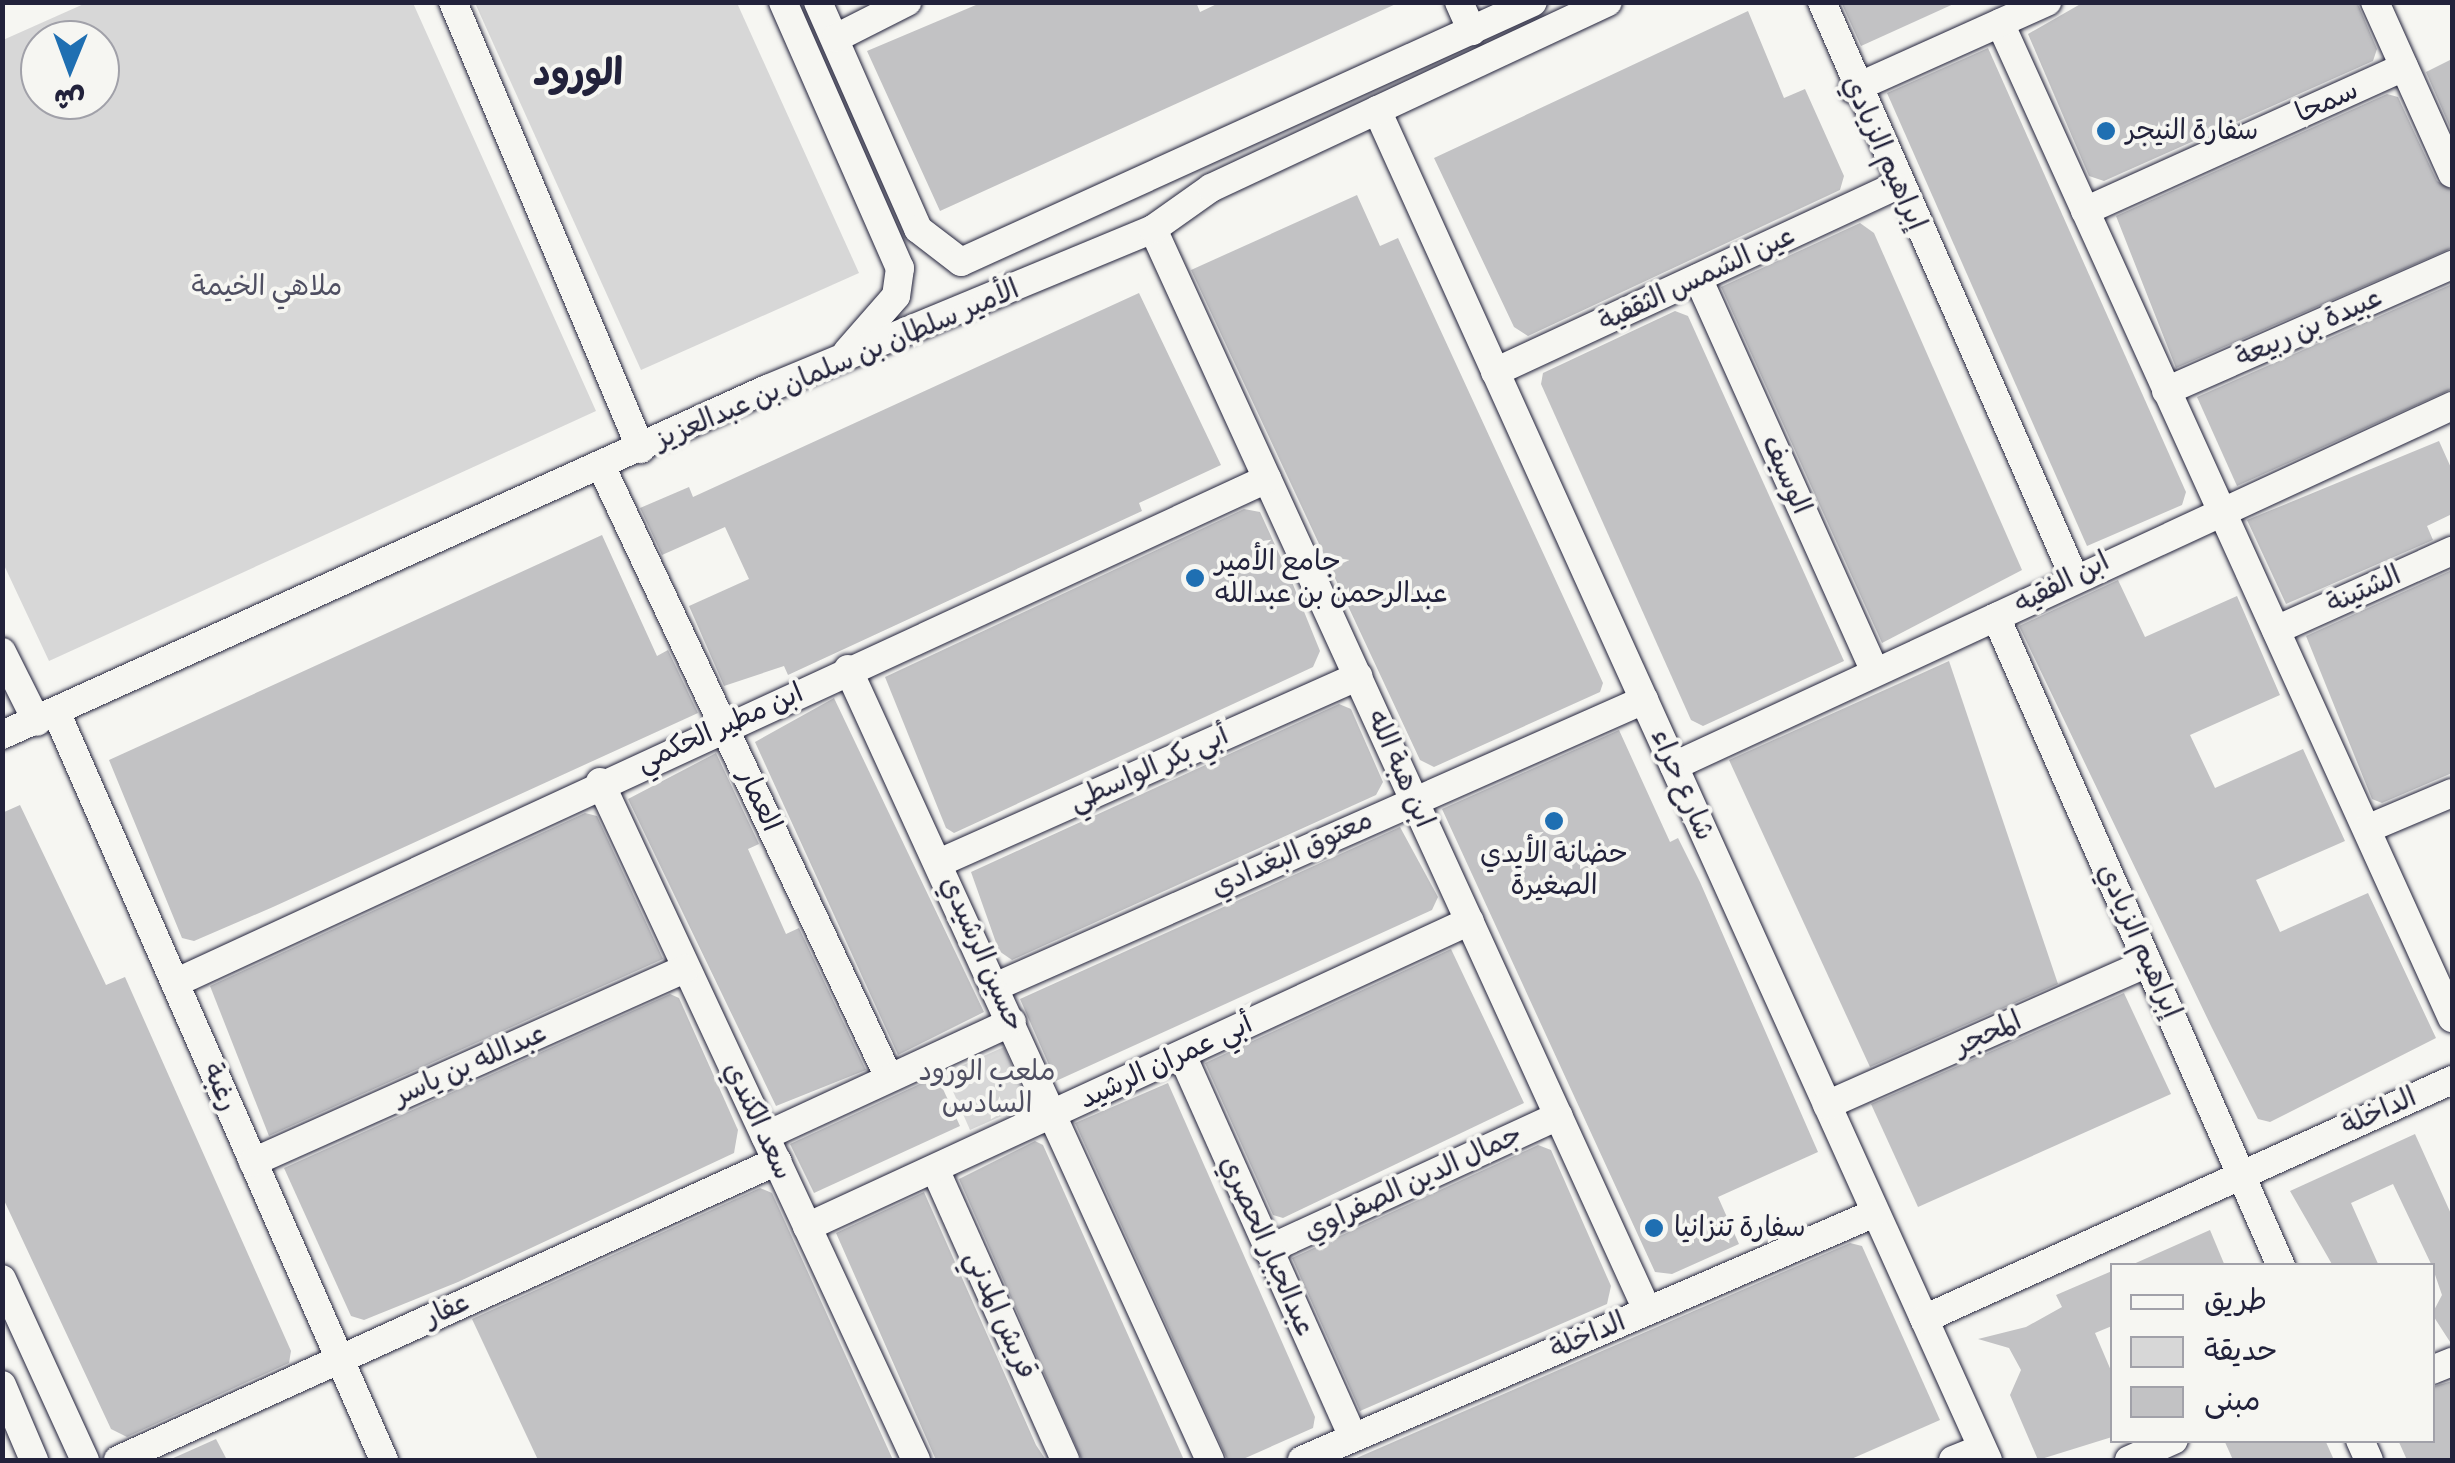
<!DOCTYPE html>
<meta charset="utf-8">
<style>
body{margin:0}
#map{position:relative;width:2455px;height:1463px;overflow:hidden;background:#f6f6f2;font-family:Pangolin,"Playpen Sans Arabic",sans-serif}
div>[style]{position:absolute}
.green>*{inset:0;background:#d7d7d7}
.building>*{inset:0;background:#c2c2c4}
.roads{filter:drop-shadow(0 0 2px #22223b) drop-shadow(0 0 2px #22223b)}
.minor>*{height:28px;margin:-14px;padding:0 14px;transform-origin:14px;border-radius:14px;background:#f6f6f2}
.dots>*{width:28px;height:28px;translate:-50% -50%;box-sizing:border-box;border:5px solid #f6f6f2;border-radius:50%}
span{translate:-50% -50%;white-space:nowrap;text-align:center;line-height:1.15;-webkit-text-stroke:8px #f6f6f2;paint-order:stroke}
.street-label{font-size:28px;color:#22223b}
.poi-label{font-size:28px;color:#22223b}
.left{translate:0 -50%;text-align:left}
.park-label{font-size:28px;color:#4f4f62}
.district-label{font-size:38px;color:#22223b;font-weight:700}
.frame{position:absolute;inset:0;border:5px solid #22223b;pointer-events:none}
.legend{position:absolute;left:2110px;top:1263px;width:325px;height:180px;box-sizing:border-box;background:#f6f6f2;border:2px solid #a1a1a9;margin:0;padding:12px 18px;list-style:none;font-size:30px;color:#22223b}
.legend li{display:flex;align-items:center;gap:20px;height:50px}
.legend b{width:50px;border:2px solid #a1a1a9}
.north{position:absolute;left:20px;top:20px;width:100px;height:100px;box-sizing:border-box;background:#f6f6f2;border:2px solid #a1a1a9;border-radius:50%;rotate:181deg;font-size:28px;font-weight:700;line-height:40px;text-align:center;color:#22223b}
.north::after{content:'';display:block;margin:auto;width:35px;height:45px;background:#1f6fb2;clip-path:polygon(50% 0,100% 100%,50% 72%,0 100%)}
</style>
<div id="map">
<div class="green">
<div style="clip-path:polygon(evenodd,86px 3px,413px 3px,596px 411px,49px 661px,3px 563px,3px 40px,86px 3px,40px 40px,100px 40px,100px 100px,40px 100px,40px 40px)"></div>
<div style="clip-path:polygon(475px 3px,737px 3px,859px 273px,641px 370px)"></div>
<div style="clip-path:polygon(1004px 1047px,1029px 1104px,970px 1130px,945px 1073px)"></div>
</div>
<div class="building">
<div style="clip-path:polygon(983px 2px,1196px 2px,1200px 12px,1221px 2px,1398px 3px,940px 211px,867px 51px)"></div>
<div style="clip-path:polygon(1841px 2px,1958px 2px,1861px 46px)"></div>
<div style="clip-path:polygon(2084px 2px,2357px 2px,2377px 49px,2373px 61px,2104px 181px,2089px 176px,2028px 34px)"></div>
<div style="clip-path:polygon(1748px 11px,1784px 98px,1805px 89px,1844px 176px,1840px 190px,1528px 336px,1514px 327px,1434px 158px)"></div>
<div style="clip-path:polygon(1988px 48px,2186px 492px,2182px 505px,2087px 546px,1887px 93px)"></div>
<div style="clip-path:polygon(2452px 59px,2452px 132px,2426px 72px)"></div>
<div style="clip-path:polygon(2387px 94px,2398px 97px,2437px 181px,2452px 190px,2452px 248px,2176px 368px,2116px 216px)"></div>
<div style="clip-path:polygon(1357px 195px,1380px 246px,1398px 238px,1603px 683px,1600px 692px,1434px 767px,1420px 760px,1191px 270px)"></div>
<div style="clip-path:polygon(1860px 223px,1874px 233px,2022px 570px,1882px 643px,1721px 287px)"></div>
<div style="clip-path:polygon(2452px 284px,2452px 389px,2237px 486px,2197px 397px)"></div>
<div style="clip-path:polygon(1139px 293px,1221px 465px,1139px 503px,1142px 511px,788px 675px,784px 666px,724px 686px,689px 606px,749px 579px,725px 527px,662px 555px,640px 508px,689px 487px,693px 497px)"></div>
<div style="clip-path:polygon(1675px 311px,1688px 316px,1844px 661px,1703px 726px,1691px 720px,1541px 384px,1543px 373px)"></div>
<div style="clip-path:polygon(2439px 441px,2452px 470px,2452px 514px,2427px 526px,2433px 540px,2286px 604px,2247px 520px)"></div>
<div style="clip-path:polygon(1244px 509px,1260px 512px,1292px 582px,1320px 651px,1313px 667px,954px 833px,946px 828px,885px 677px)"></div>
<div style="clip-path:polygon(602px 535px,657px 656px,668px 650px,698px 713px,273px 907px,194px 941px,182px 938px,109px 760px)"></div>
<div style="clip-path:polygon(2452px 570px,2452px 773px,2382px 803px,2372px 799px,2306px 636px)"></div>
<div style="clip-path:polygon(2118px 580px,2145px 637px,2237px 596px,2280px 695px,2190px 735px,2215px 788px,2303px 749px,2345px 841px,2256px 880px,2280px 932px,2368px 893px,2436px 1038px,2270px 1122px,2258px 1119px,2212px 1028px,2019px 626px)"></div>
<div style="clip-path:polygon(1949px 661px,2058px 984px,1870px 1067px,1729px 760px)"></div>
<div style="clip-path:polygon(834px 698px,984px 1012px,898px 1055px,755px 742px)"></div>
<div style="clip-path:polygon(1339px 704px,1351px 709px,1383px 782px,1376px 795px,1012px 960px,999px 951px,971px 872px)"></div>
<div style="clip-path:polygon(1619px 730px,1670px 842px,1678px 838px,1700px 882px,1818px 1152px,1718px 1197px,1739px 1244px,1672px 1274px,1655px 1272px,1442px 809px)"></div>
<div style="clip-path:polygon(716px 753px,759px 844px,748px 849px,786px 934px,799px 928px,866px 1070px,776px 1106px,628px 799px)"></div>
<div style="clip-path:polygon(20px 805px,106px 985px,125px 977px,291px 1351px,289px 1363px,127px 1437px,111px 1429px,2px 1196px,2px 813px)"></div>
<div style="clip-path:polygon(585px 813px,597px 816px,663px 959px,269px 1136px,210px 986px)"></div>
<div style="clip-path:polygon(1400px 827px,1438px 897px,1432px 910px,1056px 1081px,1020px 999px)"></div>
<div style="clip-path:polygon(1451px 949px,1524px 1103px,1283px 1218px,1273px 1215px,1205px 1063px)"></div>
<div style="clip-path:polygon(2124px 993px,2171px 1094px,1918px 1207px,1871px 1104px)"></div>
<div style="clip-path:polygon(670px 994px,679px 998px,738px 1130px,734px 1153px,458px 1282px,364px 1320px,351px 1316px,284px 1168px)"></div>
<div style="clip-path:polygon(937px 1076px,960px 1126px,814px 1193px,790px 1144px)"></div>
<div style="clip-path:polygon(1168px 1083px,1315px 1417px,1313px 1428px,1241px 1460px,1227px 1459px,1075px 1123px)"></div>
<div style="clip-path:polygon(2415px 1134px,2452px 1216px,2452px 1345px,2432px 1314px,2442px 1295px,2432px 1266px,2393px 1184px,2351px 1203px,2379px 1266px,2333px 1266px,2290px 1191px)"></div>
<div style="clip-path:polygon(1035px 1141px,1043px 1145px,1184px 1460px,1082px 1460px,959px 1179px)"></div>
<div style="clip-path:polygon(1538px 1145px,1551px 1150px,1611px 1286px,1607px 1304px,1360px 1411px,1292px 1258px)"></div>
<div style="clip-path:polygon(760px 1188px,772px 1193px,893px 1460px,538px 1460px,472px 1319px)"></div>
<div style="clip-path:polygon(924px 1192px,1036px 1445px,1046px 1460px,936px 1460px,836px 1233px)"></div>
<div style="clip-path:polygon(2210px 1230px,2225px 1266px,2129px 1266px)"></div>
<div style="clip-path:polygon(1850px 1243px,1862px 1246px,1940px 1420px,1849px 1460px,1352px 1460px)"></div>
<div style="clip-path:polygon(2112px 1271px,2112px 1326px,2095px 1333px,2112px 1373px,2112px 1437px,2038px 1460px,2010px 1395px,2021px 1370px,2009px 1348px,1978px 1339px,2026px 1327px,2062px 1307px,2056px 1295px)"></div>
<div style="clip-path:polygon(2452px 1381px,2452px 1460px,2407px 1460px,2398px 1440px,2432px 1440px,2432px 1387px)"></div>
<div style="clip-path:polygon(216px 1439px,227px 1460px,169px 1460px)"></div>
<div style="clip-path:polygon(2224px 1440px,2325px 1440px,2334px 1460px,2233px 1460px)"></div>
</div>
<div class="roads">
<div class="minor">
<div style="left:453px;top:2px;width:485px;rotate:67.2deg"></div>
<div style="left:783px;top:2px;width:291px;rotate:66.3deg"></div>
<div style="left:900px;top:268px;width:28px;rotate:98deg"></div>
<div style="left:896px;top:296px;width:74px;rotate:131.2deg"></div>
<div style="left:818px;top:2px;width:248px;rotate:66.2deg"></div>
<div style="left:918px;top:229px;width:54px;rotate:37.5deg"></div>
<div style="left:961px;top:262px;width:628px;rotate:-24.44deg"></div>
<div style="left:1459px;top:2px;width:32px;rotate:66deg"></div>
<div style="left:1822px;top:2px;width:626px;rotate:66.34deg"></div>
<div style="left:2375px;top:2px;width:188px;rotate:65.8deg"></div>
<div style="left:2000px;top:23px;width:1093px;rotate:65.57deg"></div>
<div style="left:836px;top:38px;width:80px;rotate:-26.9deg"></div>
<div style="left:1853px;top:89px;width:213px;rotate:-24.2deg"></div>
<div style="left:1377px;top:110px;width:1482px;rotate:65.65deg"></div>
<div style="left:2085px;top:211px;width:350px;rotate:-24.3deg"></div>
<div style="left:1153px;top:229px;width:1189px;rotate:65.44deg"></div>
<div style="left:1698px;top:278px;width:432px;rotate:65.8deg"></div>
<div style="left:1495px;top:372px;width:444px;rotate:-24.9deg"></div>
<div style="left:2166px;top:391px;width:313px;rotate:-23.8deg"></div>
<div style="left:602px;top:468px;width:674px;rotate:64.8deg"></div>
<div style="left:1996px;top:617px;width:709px;rotate:66.29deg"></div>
<div style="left:2276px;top:630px;width:193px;rotate:-24.2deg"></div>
<div style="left:2px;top:652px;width:78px;rotate:63.4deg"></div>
<div style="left:848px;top:669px;width:870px;rotate:65.41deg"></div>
<div style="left:57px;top:714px;width:815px;rotate:66.33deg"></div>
<div style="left:2px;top:735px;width:840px;rotate:-24.34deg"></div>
<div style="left:767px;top:389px;width:418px;rotate:-22.5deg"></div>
<div style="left:1153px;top:229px;width:71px;rotate:-35.3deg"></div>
<div style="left:1211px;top:188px;width:438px;rotate:-25.1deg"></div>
<div style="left:1674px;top:766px;width:857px;rotate:-24.83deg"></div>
<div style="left:600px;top:782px;width:748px;rotate:65.01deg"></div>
<div style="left:2367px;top:829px;width:92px;rotate:-23deg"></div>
<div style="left:941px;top:862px;width:457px;rotate:-24deg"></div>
<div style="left:175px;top:983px;width:1203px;rotate:-24.78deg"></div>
<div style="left:995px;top:987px;width:710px;rotate:-23.86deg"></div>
<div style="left:1182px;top:1055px;width:419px;rotate:65.9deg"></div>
<div style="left:1827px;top:1105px;width:351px;rotate:-23.9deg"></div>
<div style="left:765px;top:1136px;width:272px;rotate:-24.8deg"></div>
<div style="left:253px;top:1162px;width:474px;rotate:-24.1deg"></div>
<div style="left:935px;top:1169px;width:319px;rotate:65.9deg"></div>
<div style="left:807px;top:1227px;width:730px;rotate:-24.78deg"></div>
<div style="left:1267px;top:1250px;width:321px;rotate:-24.7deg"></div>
<div style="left:2px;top:1279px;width:199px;rotate:65.4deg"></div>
<div style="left:1924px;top:1319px;width:580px;rotate:-24.35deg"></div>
<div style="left:2432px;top:1370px;width:22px;rotate:-22deg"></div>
<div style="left:2px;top:1385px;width:82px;rotate:66.9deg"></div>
<div style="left:2360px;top:1440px;width:22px;rotate:66deg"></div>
<div style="left:118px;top:1460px;width:724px;rotate:-24.4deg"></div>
<div style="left:1302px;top:1460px;width:624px;rotate:-23.32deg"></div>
<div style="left:1953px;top:1460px;width:31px;rotate:-22deg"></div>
<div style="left:2129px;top:1460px;width:49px;rotate:-24deg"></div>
</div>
</div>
<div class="dots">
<div style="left:2106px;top:131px;background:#1f6fb2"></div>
<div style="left:1195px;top:578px;background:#1f6fb2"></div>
<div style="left:1554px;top:821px;background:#1f6fb2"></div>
<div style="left:1654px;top:1228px;background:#1f6fb2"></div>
</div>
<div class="street-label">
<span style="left:2327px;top:102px;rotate:-24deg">سمحا</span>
<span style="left:1884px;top:153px;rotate:66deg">إبراهيم الزيادي</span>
<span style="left:1697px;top:279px;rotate:-25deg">عين الشمس الثقفية</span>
<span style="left:2309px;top:328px;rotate:-24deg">عبيدة بن ربيعة</span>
<span style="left:837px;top:365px;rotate:-23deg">الأمير سلطان بن سلمان بن عبدالعزيز</span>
<span style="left:1786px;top:475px;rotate:66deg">الوسيف</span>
<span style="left:2062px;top:583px;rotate:-27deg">ابن الفقيه</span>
<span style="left:2364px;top:590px;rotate:-24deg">الشتينة</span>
<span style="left:720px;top:728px;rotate:-24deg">ابن مطير الحكمي</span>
<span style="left:1149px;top:769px;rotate:-24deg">أبي بكر الواسطي</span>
<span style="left:1400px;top:769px;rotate:66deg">ابن هبة الله</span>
<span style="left:1682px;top:785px;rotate:66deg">شارع حراء</span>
<span style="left:759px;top:800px;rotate:65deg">العمار</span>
<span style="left:1292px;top:854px;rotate:-24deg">معتوق البغدادي</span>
<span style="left:2139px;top:941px;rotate:66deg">إبراهيم الزيادي</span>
<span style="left:982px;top:954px;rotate:66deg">حسين الرشيدي</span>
<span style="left:1988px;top:1034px;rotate:-24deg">المحجر</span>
<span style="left:1166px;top:1062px;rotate:-25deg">أبي عمران الرشيد</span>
<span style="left:470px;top:1065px;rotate:-24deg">عبدالله بن ياسر</span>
<span style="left:220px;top:1087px;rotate:67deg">رغبة</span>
<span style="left:2379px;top:1112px;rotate:-24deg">الداخلة</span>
<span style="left:758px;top:1121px;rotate:65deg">سعد الكندي</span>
<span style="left:1413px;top:1183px;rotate:-25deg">جمال الدين الصفراوي</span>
<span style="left:1267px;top:1246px;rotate:66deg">عبدالجبار الحصري</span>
<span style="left:447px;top:1310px;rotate:-24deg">عفار</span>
<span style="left:1000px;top:1315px;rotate:66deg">قريش المدني</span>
<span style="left:1588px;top:1336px;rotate:-23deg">الداخلة</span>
</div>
<div class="poi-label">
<span class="left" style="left:2126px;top:131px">سفارة النيجر</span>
<span class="left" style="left:1215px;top:578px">جامع الأمير<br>عبدالرحمن بن عبدالله</span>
<span style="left:1554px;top:870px">حضانة الأيدي<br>الصغيرة</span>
<span class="left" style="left:1674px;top:1228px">سفارة تنزانيا</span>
</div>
<div class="park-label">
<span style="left:267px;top:287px">ملاهي الخيمة</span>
<span style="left:987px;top:1088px">ملعب الورود<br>السادس</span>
</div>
<div class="district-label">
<span style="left:578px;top:74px">الورود</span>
</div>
<div class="frame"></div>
<ul class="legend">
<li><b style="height:12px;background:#f6f6f2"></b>طريق</li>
<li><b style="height:28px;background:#d7d7d7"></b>حديقة</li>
<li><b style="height:28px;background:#c2c2c4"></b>مبنى</li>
</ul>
<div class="north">ش</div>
</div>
